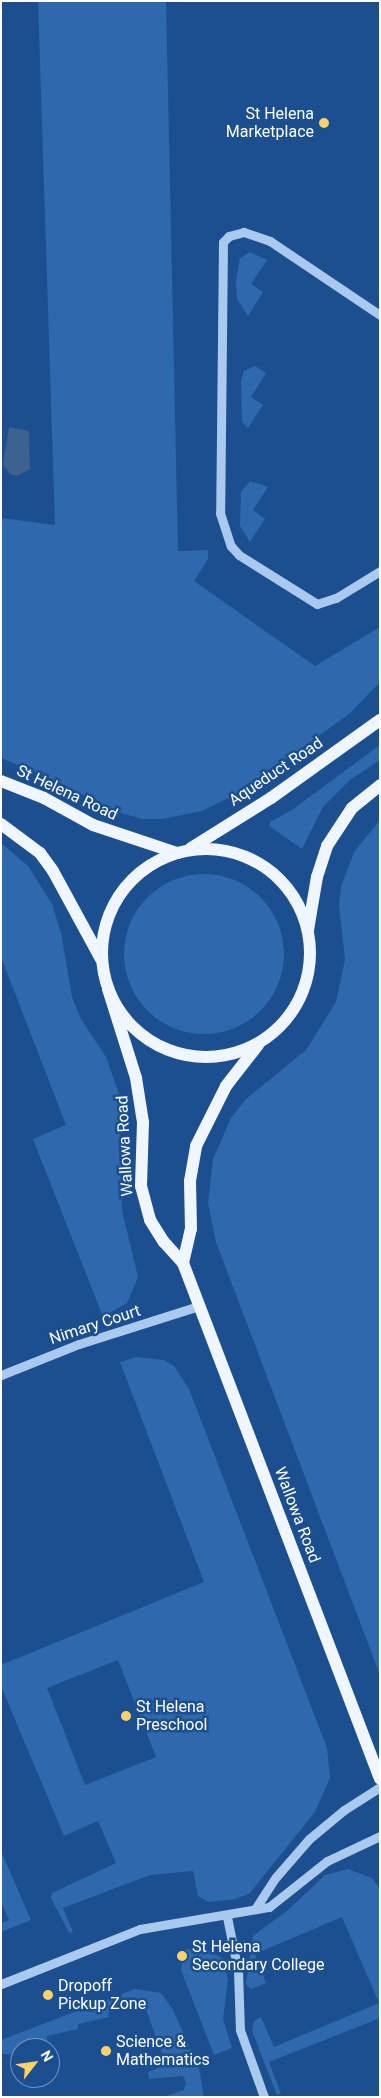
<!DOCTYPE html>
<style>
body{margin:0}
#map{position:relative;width:381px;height:2098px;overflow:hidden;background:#1b4f8f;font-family:Roboto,sans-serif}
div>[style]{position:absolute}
.green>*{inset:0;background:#2e69ad}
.round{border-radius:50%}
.water>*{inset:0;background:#3c6290}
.minor>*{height:9px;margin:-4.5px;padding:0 4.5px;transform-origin:4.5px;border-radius:4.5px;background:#a9c9ee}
.major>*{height:12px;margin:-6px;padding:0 6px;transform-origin:6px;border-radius:6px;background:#f0f6ff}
.major>.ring{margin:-6px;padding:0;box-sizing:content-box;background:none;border:12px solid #f0f6ff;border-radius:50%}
.dots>*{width:14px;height:14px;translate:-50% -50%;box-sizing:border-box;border:2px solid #1b4f8f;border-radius:50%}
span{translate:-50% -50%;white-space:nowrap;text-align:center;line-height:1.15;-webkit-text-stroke:5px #1b4f8f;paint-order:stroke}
.poi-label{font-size:16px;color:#fff}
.right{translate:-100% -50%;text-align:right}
.left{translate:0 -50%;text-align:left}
.street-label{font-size:16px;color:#fff}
.frame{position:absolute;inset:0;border:2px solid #fff;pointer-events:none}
.north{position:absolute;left:10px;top:2038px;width:50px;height:50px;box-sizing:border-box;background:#1b4f8f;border:1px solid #7695bc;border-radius:50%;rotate:60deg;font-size:14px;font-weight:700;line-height:20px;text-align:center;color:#fff}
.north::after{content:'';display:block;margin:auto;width:18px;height:22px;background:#ffd166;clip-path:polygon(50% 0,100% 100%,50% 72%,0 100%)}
</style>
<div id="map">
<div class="green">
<div style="clip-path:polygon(38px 1px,166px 1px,178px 551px,208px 550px,208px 559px,194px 581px,315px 666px,380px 627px,380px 682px,349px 714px,241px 792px,202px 811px,163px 819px,142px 819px,111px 810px,59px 782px,1px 758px,1px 518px,55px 525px)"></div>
<div style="clip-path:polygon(250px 252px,267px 260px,251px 284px,263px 292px,248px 316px,237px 299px,236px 280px,240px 258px)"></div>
<div style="clip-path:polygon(255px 366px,266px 373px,251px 397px,263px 405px,248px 428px,242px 422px,241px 381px,244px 371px)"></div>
<div style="clip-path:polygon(250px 481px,268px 487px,253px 510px,265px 519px,250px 542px,240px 526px,241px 492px)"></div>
<div style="clip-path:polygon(380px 745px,380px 760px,350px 780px,323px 807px,302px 849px,269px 826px,270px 822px,292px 810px)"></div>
<div style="clip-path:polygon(380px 820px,380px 1675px,216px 1242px,208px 1203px,213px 1159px,231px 1118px,246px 1099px,306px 1050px,336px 1002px,345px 960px,339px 905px,341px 887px,354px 852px)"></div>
<div style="clip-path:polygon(1px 843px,28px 866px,52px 904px,61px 933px,72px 997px,81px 1019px,106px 1057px,119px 1094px,122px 1210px,138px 1277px,127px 1303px,103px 1317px,33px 1139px,66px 1125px,1px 957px)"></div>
<div class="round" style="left:124px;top:874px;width:160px;height:160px"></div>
<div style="clip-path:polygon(evenodd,136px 1357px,164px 1360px,174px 1366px,189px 1389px,327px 1748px,330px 1778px,315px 1812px,249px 1894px,235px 1899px,209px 1902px,198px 1896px,193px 1871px,150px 1875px,63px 1908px,73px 1932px,69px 1933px,51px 1898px,52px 1893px,116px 1863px,98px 1821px,64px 1836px,1px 1686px,1px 1665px,204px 1582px,120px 1362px,136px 1357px,118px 1660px,156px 1757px,85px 1785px,47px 1688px,118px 1660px)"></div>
<div style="clip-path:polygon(1px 1851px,31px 1920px,1px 1932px,1px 1923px,9px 1920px,1px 1902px)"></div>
<div style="clip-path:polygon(348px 1869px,372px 1878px,380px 1889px,380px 2018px,269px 2062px,281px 2094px,277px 2095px,252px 2031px,254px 2021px,261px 2017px,274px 2047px,379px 2003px,342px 1917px,255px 1954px,266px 1983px,251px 1989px,246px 1984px,253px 1936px,287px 1911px,325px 1875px)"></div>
<div style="clip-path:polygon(203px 1947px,223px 1959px,228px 1980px,223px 2019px,232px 2048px,214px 2055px,181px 1970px,184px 1950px)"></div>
<div style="clip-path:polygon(135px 1989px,161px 1993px,173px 2010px,199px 2068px,204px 2097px,163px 2097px,184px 2090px,186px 2082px,183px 2076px,149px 2079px,148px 2072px,166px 2065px,144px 2004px,124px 2006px,124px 2010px,108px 2012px,109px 2017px,78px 2024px,78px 2029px,47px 2036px,47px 2041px,32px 2042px,33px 2047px,17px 2048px,17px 2054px,1px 2054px,1px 2060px,1px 2040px)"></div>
</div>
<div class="water">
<div style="clip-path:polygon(9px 427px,29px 431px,30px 469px,17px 476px,10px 474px,3px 465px)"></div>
</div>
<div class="minor">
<div style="left:380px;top:315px;width:133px;rotate:-146.1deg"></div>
<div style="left:270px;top:241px;width:28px;rotate:-161deg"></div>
<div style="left:244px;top:232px;width:16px;rotate:165deg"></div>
<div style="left:229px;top:236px;width:8px;rotate:135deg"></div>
<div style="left:223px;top:242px;width:271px;rotate:90.6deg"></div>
<div style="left:220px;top:513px;width:35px;rotate:72deg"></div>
<div style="left:231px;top:546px;width:12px;rotate:48deg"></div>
<div style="left:239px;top:555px;width:92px;rotate:32.1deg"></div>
<div style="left:317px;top:604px;width:20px;rotate:-18deg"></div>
<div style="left:336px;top:598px;width:52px;rotate:-31.5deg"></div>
<div style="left:1px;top:1375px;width:84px;rotate:-21.7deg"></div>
<div style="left:79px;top:1344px;width:126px;rotate:-17.6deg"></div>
<div style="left:255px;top:1909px;width:38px;rotate:-57deg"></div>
<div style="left:276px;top:1877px;width:50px;rotate:-49deg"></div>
<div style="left:309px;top:1839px;width:45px;rotate:-39.6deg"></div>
<div style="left:344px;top:1810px;width:43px;rotate:-32.6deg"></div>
<div style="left:227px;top:1917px;width:55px;rotate:78.5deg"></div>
<div style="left:238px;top:1971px;width:59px;rotate:88.1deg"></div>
<div style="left:240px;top:2030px;width:71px;rotate:70.3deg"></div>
<div style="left:1px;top:1984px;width:149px;rotate:-21.6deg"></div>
<div style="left:140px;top:1929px;width:131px;rotate:-9.7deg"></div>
<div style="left:269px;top:1907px;width:74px;rotate:-38.4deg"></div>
<div style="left:327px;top:1861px;width:59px;rotate:-25.3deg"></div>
</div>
<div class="major">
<div style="left:1px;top:781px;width:46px;rotate:21.6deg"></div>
<div style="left:44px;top:798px;width:56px;rotate:28.9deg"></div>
<div style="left:93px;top:825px;width:89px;rotate:18.4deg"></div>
<div style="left:1px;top:824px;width:49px;rotate:36.6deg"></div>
<div style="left:40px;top:853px;width:22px;rotate:54deg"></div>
<div style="left:53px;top:871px;width:100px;rotate:61.4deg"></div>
<div style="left:191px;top:848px;width:94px;rotate:-32deg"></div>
<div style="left:271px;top:798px;width:134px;rotate:-35.6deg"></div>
<div class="ring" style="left:102px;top:849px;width:196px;height:196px"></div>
<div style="left:308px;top:930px;width:54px;rotate:-80.4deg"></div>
<div style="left:317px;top:877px;width:33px;rotate:-72deg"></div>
<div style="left:327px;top:846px;width:45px;rotate:-56.7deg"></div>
<div style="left:352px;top:808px;width:36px;rotate:-39deg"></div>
<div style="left:108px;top:989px;width:93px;rotate:72.5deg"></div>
<div style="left:136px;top:1078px;width:45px;rotate:81deg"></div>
<div style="left:143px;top:1122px;width:64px;rotate:91.8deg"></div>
<div style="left:141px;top:1186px;width:35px;rotate:75deg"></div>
<div style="left:150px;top:1220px;width:26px;rotate:58deg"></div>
<div style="left:164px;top:1242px;width:28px;rotate:48deg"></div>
<div style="left:183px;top:1263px;width:552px;rotate:69.1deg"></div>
<div style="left:183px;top:1263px;width:35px;rotate:-77deg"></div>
<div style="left:191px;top:1229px;width:48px;rotate:-91.2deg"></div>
<div style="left:190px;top:1181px;width:36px;rotate:-80deg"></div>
<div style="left:196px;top:1146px;width:67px;rotate:-63.4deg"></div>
<div style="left:226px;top:1086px;width:52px;rotate:-52deg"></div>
</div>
<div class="dots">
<div style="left:324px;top:123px;background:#ffd166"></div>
<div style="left:126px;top:1716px;background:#ffd166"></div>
<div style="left:182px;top:1956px;background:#ffd166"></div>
<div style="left:48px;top:1995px;background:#ffd166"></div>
<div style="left:106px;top:2051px;background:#ffd166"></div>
</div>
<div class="poi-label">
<span class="right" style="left:314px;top:123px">St Helena<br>Marketplace</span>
<span class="left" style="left:136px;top:1716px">St Helena<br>Preschool</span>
<span class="left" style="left:192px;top:1956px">St Helena<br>Secondary College</span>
<span class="left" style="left:58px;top:1995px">Dropoff<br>Pickup Zone</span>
<span class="left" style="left:116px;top:2051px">Science &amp;<br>Mathematics</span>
</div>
<div class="street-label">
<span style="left:276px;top:772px;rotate:-34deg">Aqueduct Road</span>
<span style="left:67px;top:793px;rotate:25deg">St Helena Road</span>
<span style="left:125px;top:1146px;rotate:-93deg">Wallowa Road</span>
<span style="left:95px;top:1325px;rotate:-18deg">Nimary Court</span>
<span style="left:297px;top:1515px;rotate:69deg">Wallowa Road</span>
</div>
<div class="frame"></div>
<div class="north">N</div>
</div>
